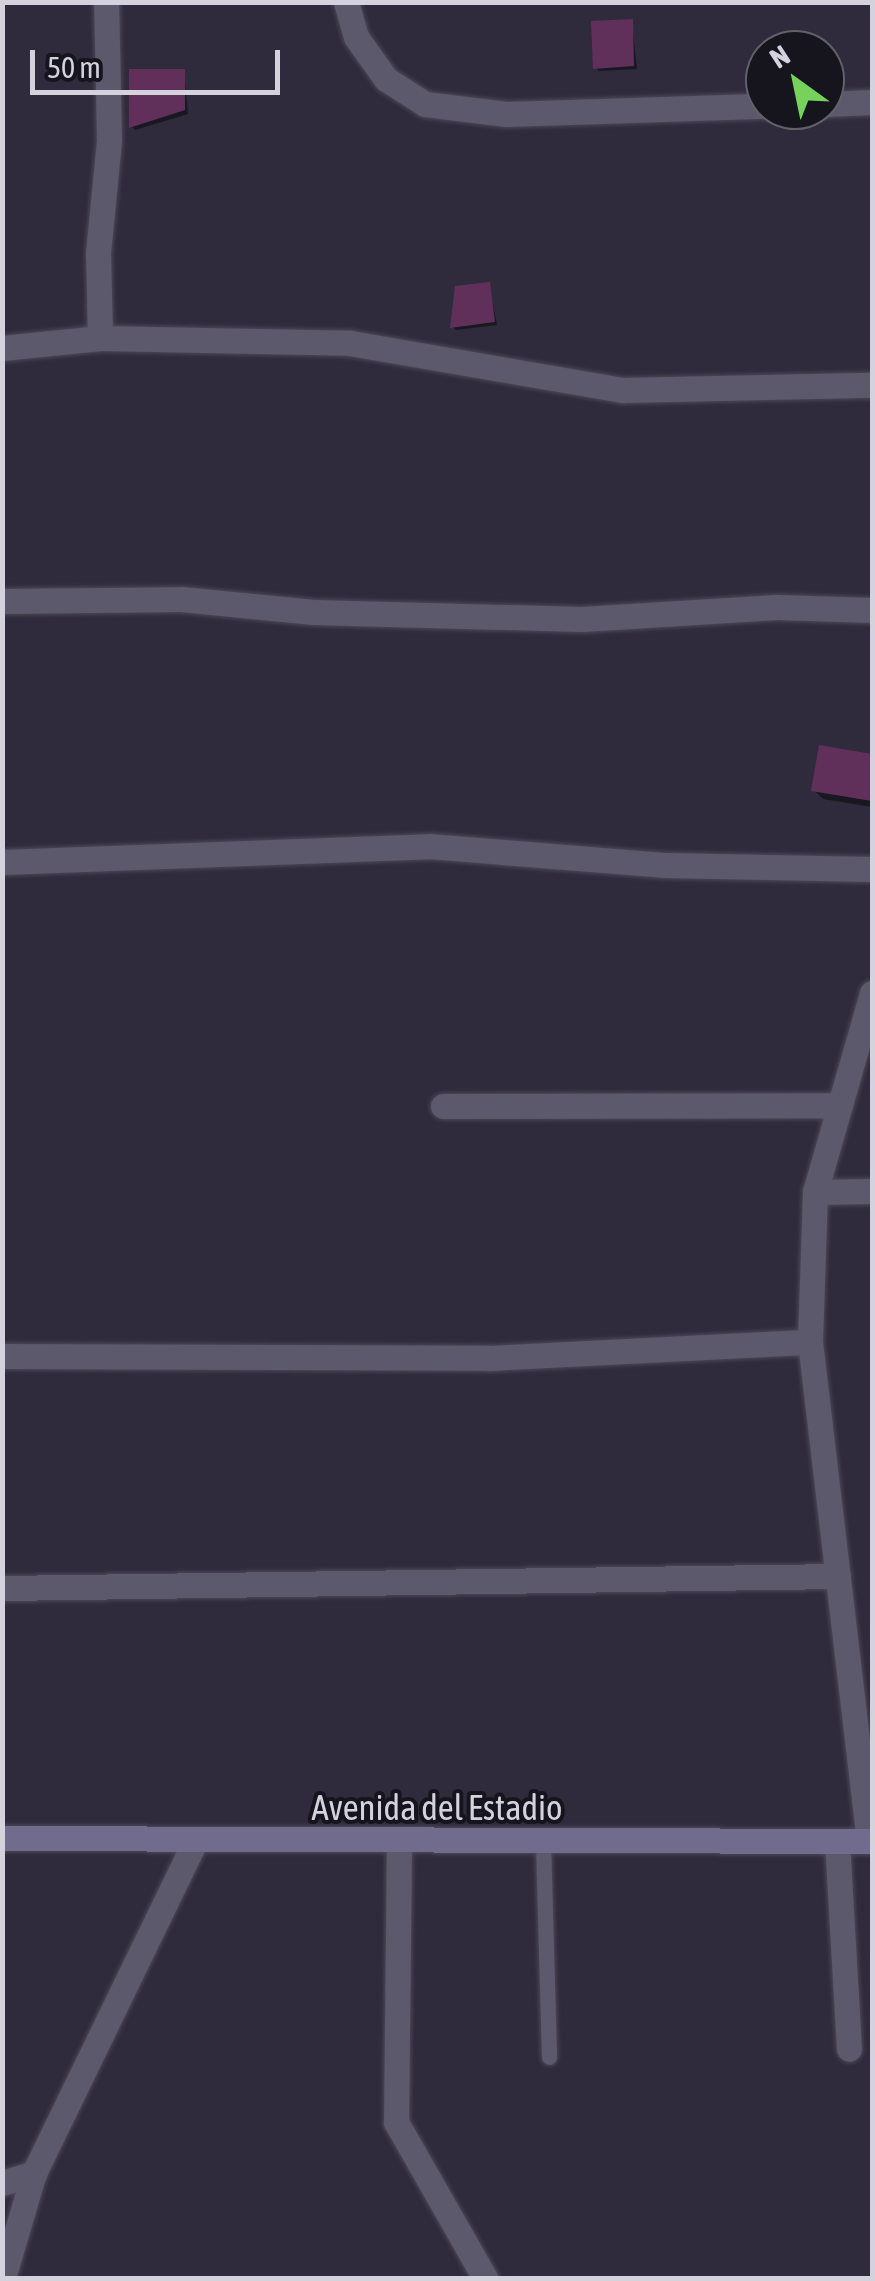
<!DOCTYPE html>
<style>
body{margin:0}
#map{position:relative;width:875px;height:2281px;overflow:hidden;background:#2f2b3c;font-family:"Asap Condensed",sans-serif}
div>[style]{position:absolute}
.shadow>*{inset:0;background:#0007}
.building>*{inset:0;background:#60305a}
.roads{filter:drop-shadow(0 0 2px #4c4857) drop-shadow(0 0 2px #4c4857)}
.lane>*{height:15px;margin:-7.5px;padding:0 7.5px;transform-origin:7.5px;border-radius:7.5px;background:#5d596d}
.street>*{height:25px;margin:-12.5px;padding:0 12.5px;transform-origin:12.5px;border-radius:12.5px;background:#5d596d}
.secondary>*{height:25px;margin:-12.5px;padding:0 12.5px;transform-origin:12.5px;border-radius:12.5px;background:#716c8e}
span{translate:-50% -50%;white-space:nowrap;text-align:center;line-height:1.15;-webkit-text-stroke:8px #16151d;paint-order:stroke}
.street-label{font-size:35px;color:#d4d2dd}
.frame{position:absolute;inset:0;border:5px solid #d4d2dd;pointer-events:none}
.north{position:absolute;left:745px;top:30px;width:100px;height:100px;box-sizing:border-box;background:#16151d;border:2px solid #62616a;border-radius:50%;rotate:327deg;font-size:28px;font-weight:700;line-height:40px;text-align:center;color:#d4d2dd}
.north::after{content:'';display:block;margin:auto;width:35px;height:45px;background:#76d25a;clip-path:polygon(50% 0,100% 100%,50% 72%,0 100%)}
.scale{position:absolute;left:30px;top:50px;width:250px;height:45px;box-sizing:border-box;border:5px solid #d4d2dd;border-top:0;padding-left:12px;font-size:30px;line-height:35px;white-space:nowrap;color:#d4d2dd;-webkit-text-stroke:8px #16151d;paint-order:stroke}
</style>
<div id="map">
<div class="shadow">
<div style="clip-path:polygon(632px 22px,637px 69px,599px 71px,596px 68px)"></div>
<div style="clip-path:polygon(184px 72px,188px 114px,135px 130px,131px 126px)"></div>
<div style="clip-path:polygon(489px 284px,497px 325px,456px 330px,453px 327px)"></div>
<div style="clip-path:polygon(821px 748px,872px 757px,872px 807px,823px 799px,814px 790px)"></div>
</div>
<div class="building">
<div style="clip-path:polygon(633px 19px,634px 66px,593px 69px,591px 21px)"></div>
<div style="clip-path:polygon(129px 69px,185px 69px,185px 110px,129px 128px)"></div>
<div style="clip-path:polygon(490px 282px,495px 322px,450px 328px,455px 286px)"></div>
<div style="clip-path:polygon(819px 745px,872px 754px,872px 801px,811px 791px)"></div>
</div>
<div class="roads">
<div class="lane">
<div style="left:543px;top:1842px;width:215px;rotate:88.4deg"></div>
</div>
<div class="street">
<div style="left:346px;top:2px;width:36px;rotate:74deg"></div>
<div style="left:356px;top:37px;width:52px;rotate:54.5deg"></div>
<div style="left:386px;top:79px;width:46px;rotate:32.7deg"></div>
<div style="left:425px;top:104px;width:82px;rotate:7deg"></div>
<div style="left:506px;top:114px;width:259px;rotate:-1.8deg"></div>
<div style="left:825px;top:104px;width:47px;rotate:-2.4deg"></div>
<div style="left:100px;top:338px;width:85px;rotate:-91.3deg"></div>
<div style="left:98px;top:253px;width:114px;rotate:-84.4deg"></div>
<div style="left:109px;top:140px;width:138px;rotate:-91.2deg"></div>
<div style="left:2px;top:348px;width:99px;rotate:-5.8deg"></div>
<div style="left:100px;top:338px;width:250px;rotate:1.1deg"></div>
<div style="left:350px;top:343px;width:277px;rotate:9.8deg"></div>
<div style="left:623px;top:390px;width:249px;rotate:-1.2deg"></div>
<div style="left:2px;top:601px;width:179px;rotate:-0.6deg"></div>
<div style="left:181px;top:599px;width:133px;rotate:5.6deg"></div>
<div style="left:313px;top:612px;width:269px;rotate:1.5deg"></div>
<div style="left:582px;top:619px;width:195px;rotate:-3.5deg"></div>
<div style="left:777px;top:607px;width:95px;rotate:1.8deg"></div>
<div style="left:2px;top:862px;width:427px;rotate:-2.1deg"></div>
<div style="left:429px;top:846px;width:235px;rotate:4.6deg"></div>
<div style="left:663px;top:865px;width:209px;rotate:1.1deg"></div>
<div style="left:443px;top:1106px;width:397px;rotate:-0.1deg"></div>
<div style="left:815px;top:1192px;width:57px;rotate:-1deg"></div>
<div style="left:2px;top:1356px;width:487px;rotate:0.2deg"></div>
<div style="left:489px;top:1358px;width:321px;rotate:-2.9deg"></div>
<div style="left:2px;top:1588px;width:836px;rotate:-0.82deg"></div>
<div style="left:837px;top:1841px;width:208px;rotate:86.7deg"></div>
<div style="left:869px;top:1841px;width:502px;rotate:-96.74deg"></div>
<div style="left:810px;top:1342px;width:150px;rotate:-88.1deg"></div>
<div style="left:815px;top:1192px;width:207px;rotate:-74deg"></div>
<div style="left:399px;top:1842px;width:280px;rotate:90.6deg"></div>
<div style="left:396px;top:2122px;width:180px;rotate:60.3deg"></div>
<div style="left:2px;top:2183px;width:34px;rotate:-17deg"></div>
<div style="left:3px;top:2278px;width:109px;rotate:-73.6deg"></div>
<div style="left:34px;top:2173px;width:368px;rotate:-64.1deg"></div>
</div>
<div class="secondary">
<div style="left:2px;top:1838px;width:870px;rotate:0.2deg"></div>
</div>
</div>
<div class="street-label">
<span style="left:437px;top:1807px">Avenida del Estadio</span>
</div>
<div class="frame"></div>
<div class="north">N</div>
<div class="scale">50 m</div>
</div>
